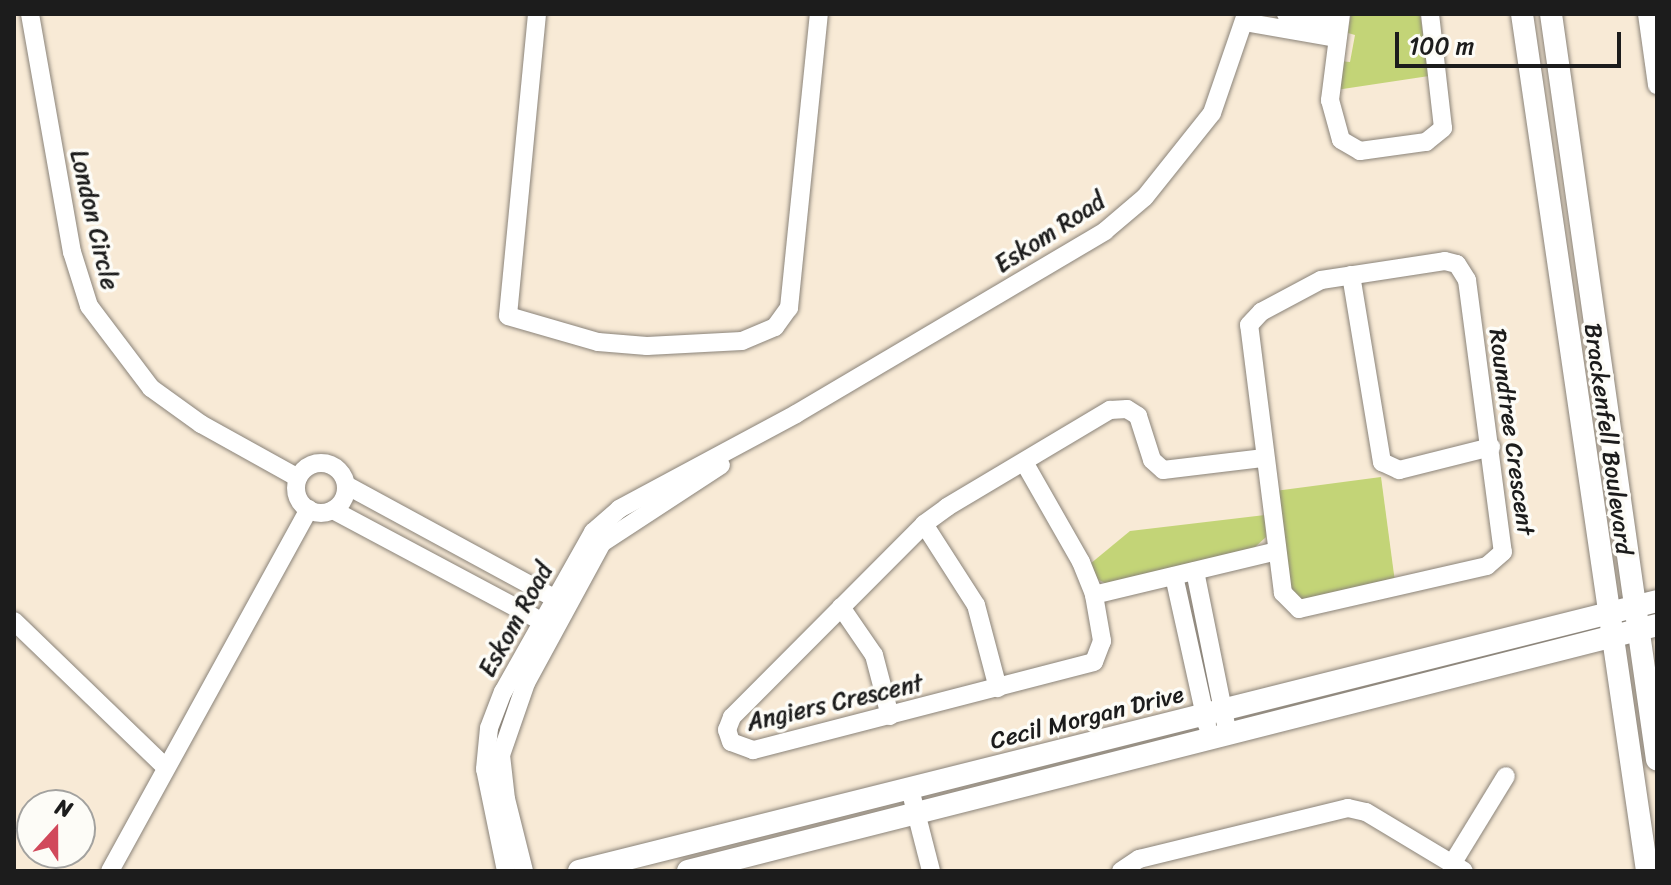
<!DOCTYPE html>
<style>
body{margin:0}
#map{position:relative;width:1671px;height:885px;overflow:hidden;background:#f8ead6;font-family:Sriracha,sans-serif}
div>[style]{position:absolute}
.green>*{inset:0;background:#c3d477}
.roads{filter:drop-shadow(0 0 2px #8a8379) drop-shadow(0 0 2px #8a8379)}
.minor>*{height:18px;margin:-9px;padding:0 9px;transform-origin:9px;border-radius:9px;background:#fff}
.minor>.ring{margin:-9px;padding:0;box-sizing:content-box;background:none;border:18px solid #fff;border-radius:50%}
.tertiary>*{height:22px;margin:-11px;padding:0 11px;transform-origin:11px;border-radius:11px;background:#fff}
span{translate:-50% -50%;white-space:nowrap;text-align:center;line-height:1.15;-webkit-text-stroke:7px #fdfcf7;paint-order:stroke}
.street-label{font-size:24px;color:#1c1c1c}
.frame{position:absolute;inset:0;border:16px solid #1c1c1c;pointer-events:none}
.north{position:absolute;left:16px;top:789px;width:80px;height:80px;box-sizing:border-box;background:#fdfcf7;border:2px solid #a3a29f;border-radius:50%;rotate:21deg;font-size:22px;font-weight:700;line-height:32px;text-align:center;color:#1c1c1c}
.north::after{content:'';display:block;margin:auto;width:28px;height:36px;background:#d1495b;clip-path:polygon(50% 0,100% 100%,50% 72%,0 100%)}
.scale{position:absolute;left:1395px;top:32px;width:226px;height:36px;box-sizing:border-box;border:4px solid #1c1c1c;border-top:0;padding-left:10px;font-size:24px;line-height:28px;white-space:nowrap;color:#1c1c1c;-webkit-text-stroke:6px #fdfcf7;paint-order:stroke}
</style>
<div id="map">
<div class="green">
<div style="clip-path:polygon(1351px 14px,1420px 14px,1429px 76px,1336px 90px,1339px 61px,1350px 62px,1355px 35px,1348px 33px)"></div>
<div style="clip-path:polygon(1381px 477px,1395px 582px,1305px 604px,1291px 595px,1275px 491px)"></div>
<div style="clip-path:polygon(1265px 515px,1266px 537px,1254px 548px,1107px 584px,1097px 579px,1090px 564px,1130px 531px)"></div>
</div>
<div class="roads">
<div class="minor">
<div style="left:30px;top:14px;width:242px;rotate:80deg"></div>
<div style="left:72px;top:252px;width:57px;rotate:72.5deg"></div>
<div style="left:89px;top:306px;width:103px;rotate:52.9deg"></div>
<div style="left:151px;top:388px;width:62px;rotate:35.8deg"></div>
<div style="left:201px;top:424px;width:111px;rotate:29.1deg"></div>
<div style="left:537px;top:14px;width:303px;rotate:95.5deg"></div>
<div style="left:508px;top:316px;width:94px;rotate:16.1deg"></div>
<div style="left:598px;top:342px;width:49px;rotate:4.7deg"></div>
<div style="left:647px;top:346px;width:95px;rotate:-3deg"></div>
<div style="left:742px;top:341px;width:36px;rotate:-23deg"></div>
<div style="left:775px;top:327px;width:24px;rotate:-54deg"></div>
<div style="left:789px;top:308px;width:296px;rotate:-84.2deg"></div>
<div style="left:1286px;top:14px;width:54px;rotate:9.6deg"></div>
<div style="left:1341px;top:14px;width:87px;rotate:97.3deg"></div>
<div style="left:1330px;top:100px;width:41px;rotate:74.6deg"></div>
<div style="left:1341px;top:140px;width:22px;rotate:30deg"></div>
<div style="left:1360px;top:151px;width:67px;rotate:-7.8deg"></div>
<div style="left:1426px;top:142px;width:22px;rotate:-39deg"></div>
<div style="left:1443px;top:128px;width:115px;rotate:-96.5deg"></div>
<div style="left:1647px;top:14px;width:72px;rotate:82deg"></div>
<div style="left:1244px;top:22px;width:93px;rotate:9.9deg"></div>
<div style="left:1445px;top:261px;width:12px;rotate:14deg"></div>
<div style="left:1457px;top:264px;width:19px;rotate:58deg"></div>
<div style="left:1467px;top:280px;width:274px;rotate:82.5deg"></div>
<div style="left:1503px;top:552px;width:21px;rotate:139deg"></div>
<div style="left:1487px;top:566px;width:193px;rotate:167.1deg"></div>
<div style="left:1299px;top:609px;width:23px;rotate:-135deg"></div>
<div style="left:1283px;top:593px;width:270px;rotate:-97.2deg"></div>
<div style="left:1249px;top:325px;width:18px;rotate:-47deg"></div>
<div style="left:1261px;top:312px;width:68px;rotate:-28.1deg"></div>
<div style="left:1321px;top:280px;width:125px;rotate:-8.7deg"></div>
<div style="left:1351px;top:275px;width:190px;rotate:80.6deg"></div>
<div style="left:1382px;top:462px;width:19px;rotate:25deg"></div>
<div style="left:1399px;top:470px;width:95px;rotate:-14deg"></div>
<div style="left:1024px;top:462px;width:115px;rotate:60.3deg"></div>
<div style="left:1081px;top:562px;width:35px;rotate:68deg"></div>
<div style="left:1094px;top:595px;width:47px;rotate:80.1deg"></div>
<div style="left:1102px;top:641px;width:22px;rotate:111deg"></div>
<div style="left:1094px;top:662px;width:352px;rotate:165.5deg"></div>
<div style="left:753px;top:750px;width:23px;rotate:-160deg"></div>
<div style="left:731px;top:742px;width:13px;rotate:-108deg"></div>
<div style="left:727px;top:730px;width:14px;rotate:-69deg"></div>
<div style="left:732px;top:717px;width:272px;rotate:-45.1deg"></div>
<div style="left:924px;top:524px;width:29px;rotate:-36deg"></div>
<div style="left:947px;top:507px;width:190px;rotate:-30.8deg"></div>
<div style="left:1110px;top:410px;width:17px;rotate:-3deg"></div>
<div style="left:1127px;top:409px;width:13px;rotate:32deg"></div>
<div style="left:1138px;top:416px;width:46px;rotate:72.3deg"></div>
<div style="left:1152px;top:460px;width:15px;rotate:42deg"></div>
<div style="left:1163px;top:470px;width:102px;rotate:-6.8deg"></div>
<div class="ring" style="left:296px;top:463px;width:32px;height:32px"></div>
<div style="left:346px;top:485px;width:249px;rotate:28.5deg"></div>
<div style="left:333px;top:510px;width:248px;rotate:28.1deg"></div>
<div style="left:924px;top:524px;width:96px;rotate:57.3deg"></div>
<div style="left:976px;top:605px;width:86px;rotate:75.2deg"></div>
<div style="left:1195px;top:571px;width:167px;rotate:78.6deg"></div>
<div style="left:1174px;top:576px;width:153px;rotate:77.5deg"></div>
<div style="left:1094px;top:595px;width:188px;rotate:-13.5deg"></div>
<div style="left:841px;top:607px;width:58px;rotate:55.5deg"></div>
<div style="left:874px;top:655px;width:63px;rotate:75.3deg"></div>
<div style="left:14px;top:621px;width:211px;rotate:44deg"></div>
<div style="left:910px;top:789px;width:85px;rotate:75.6deg"></div>
<div style="left:1452px;top:864px;width:103px;rotate:-58.5deg"></div>
<div style="left:110px;top:871px;width:413px;rotate:-61.2deg"></div>
<div style="left:506px;top:871px;width:104px;rotate:-101.6deg"></div>
<div style="left:485px;top:769px;width:41px;rotate:-84.4deg"></div>
<div style="left:489px;top:728px;width:39px;rotate:-69deg"></div>
<div style="left:503px;top:692px;width:184px;rotate:-60.6deg"></div>
<div style="left:593px;top:532px;width:35px;rotate:-41deg"></div>
<div style="left:619px;top:509px;width:201px;rotate:-28.2deg"></div>
<div style="left:796px;top:414px;width:359px;rotate:-30.6deg"></div>
<div style="left:1105px;top:231px;width:52px;rotate:-40.4deg"></div>
<div style="left:1145px;top:197px;width:107px;rotate:-51.4deg"></div>
<div style="left:1212px;top:113px;width:105px;rotate:-71deg"></div>
<div style="left:524px;top:871px;width:74px;rotate:-104deg"></div>
<div style="left:506px;top:799px;width:44px;rotate:-96.5deg"></div>
<div style="left:501px;top:755px;width:76px;rotate:-70.9deg"></div>
<div style="left:526px;top:683px;width:159px;rotate:-61.5deg"></div>
<div style="left:602px;top:543px;width:142px;rotate:-33.2deg"></div>
<div style="left:1121px;top:871px;width:22px;rotate:-34deg"></div>
<div style="left:1139px;top:859px;width:215px;rotate:-13.7deg"></div>
<div style="left:1348px;top:808px;width:18px;rotate:13deg"></div>
<div style="left:1366px;top:812px;width:114px;rotate:31deg"></div>
</div>
<div class="tertiary">
<div style="left:1522px;top:14px;width:866px;rotate:81.7deg"></div>
<div style="left:1551px;top:14px;width:753px;rotate:81.91deg"></div>
<div style="left:579px;top:871px;width:1111px;rotate:-14.06deg"></div>
<div style="left:688px;top:871px;width:1000px;rotate:-14.24deg"></div>
</div>
</div>
<div class="street-label">
<span style="left:94px;top:220px;rotate:77deg">London Circle</span>
<span style="left:1050px;top:233px;rotate:-33deg">Eskom Road</span>
<span style="left:1511px;top:432px;rotate:82deg">Roundtree Crescent</span>
<span style="left:1608px;top:439px;rotate:82deg">Brackenfell Boulevard</span>
<span style="left:516px;top:620px;rotate:-61deg">Eskom Road</span>
<span style="left:835px;top:703px;rotate:-13deg">Angiers Crescent</span>
<span style="left:1087px;top:718px;rotate:-14deg">Cecil Morgan Drive</span>
</div>
<div class="frame"></div>
<div class="north">N</div>
<div class="scale">100 m</div>
</div>
